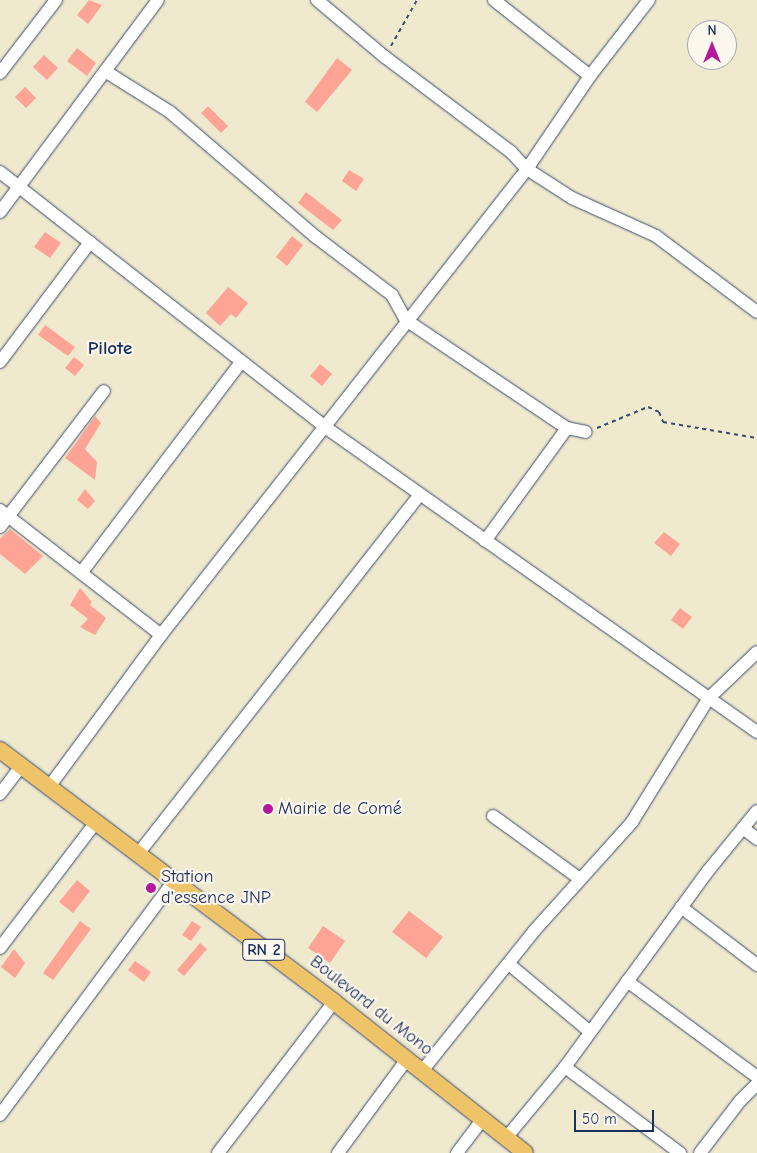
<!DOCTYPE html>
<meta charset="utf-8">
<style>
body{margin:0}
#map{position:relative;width:757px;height:1153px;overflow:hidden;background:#efe9ce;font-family:"Comic Neue",sans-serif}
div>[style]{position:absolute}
.building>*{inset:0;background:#fea496}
.path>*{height:2px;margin-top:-1px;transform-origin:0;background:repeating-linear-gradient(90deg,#3b4b6f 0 4px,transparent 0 8px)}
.roads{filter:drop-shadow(0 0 1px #3b4b6f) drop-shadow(0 0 1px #3b4b6f)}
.minor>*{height:12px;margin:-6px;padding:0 6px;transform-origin:6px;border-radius:6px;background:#fff}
.major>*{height:16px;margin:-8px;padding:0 8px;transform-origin:8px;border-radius:8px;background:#efc469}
.dots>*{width:14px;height:14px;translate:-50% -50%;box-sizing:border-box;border:2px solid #fbf7ec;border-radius:50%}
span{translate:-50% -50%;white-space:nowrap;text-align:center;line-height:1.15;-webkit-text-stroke:4.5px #fbf7ec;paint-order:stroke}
.shield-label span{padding:1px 4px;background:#fbf7ec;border:1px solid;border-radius:4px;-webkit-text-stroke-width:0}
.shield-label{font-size:16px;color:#1b2f5e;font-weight:700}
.poi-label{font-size:18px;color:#1b2f5e}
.left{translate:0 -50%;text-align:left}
.street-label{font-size:18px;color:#1b2f5e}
.neighbourhood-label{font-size:19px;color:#1b2f5e;font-weight:700}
.north{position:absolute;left:687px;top:20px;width:50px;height:50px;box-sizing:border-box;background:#fbf7ec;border:1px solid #a1a7b3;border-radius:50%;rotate:0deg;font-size:14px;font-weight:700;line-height:20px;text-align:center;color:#1b2f5e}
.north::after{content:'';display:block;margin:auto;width:18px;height:22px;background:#b5179e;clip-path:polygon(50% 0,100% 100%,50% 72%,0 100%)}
.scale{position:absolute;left:574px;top:1110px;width:80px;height:22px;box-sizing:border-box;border:2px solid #1b2f5e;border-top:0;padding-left:6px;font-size:15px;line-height:18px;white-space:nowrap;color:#1b2f5e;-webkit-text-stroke:4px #fbf7ec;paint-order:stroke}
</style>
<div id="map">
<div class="building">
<div style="clip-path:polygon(89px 0,102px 5px,88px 24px,77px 15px)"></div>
<div style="clip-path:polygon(77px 48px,96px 63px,87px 76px,67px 61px)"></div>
<div style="clip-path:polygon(44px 55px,58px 68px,47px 80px,33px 67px)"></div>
<div style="clip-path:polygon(337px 58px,352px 70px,317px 112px,305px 102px)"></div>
<div style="clip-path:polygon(25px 87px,36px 98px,26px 108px,15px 97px)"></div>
<div style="clip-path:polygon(208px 106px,228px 126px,221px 133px,201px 113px)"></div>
<div style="clip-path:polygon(349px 170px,364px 179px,356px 191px,342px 181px)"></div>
<div style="clip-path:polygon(306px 192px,342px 220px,333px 230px,298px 203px)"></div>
<div style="clip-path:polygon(45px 232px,61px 243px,50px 258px,34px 247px)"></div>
<div style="clip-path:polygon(292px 236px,303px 245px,287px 266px,276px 257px)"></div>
<div style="clip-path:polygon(228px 287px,248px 303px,236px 318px,231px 314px,220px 326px,206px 313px)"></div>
<div style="clip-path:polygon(45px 325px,75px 347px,68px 356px,38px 335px)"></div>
<div style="clip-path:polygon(74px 357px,84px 365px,75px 376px,65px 368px)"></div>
<div style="clip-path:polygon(320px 364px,332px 374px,322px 386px,310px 376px)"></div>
<div style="clip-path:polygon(95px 416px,101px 423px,85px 449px,97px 462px,95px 480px,65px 458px)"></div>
<div style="clip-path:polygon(85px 489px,95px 501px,88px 509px,77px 500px)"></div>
<div style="clip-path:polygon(10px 529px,43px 556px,25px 574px,0 554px,0 539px)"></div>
<div style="clip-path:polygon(664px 532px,680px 544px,671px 556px,654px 543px)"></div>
<div style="clip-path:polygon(80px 588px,92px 602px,90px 605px,106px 618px,95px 635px,80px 627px,88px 619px,70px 605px)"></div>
<div style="clip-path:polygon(680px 608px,692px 617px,683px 629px,671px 620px)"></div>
<div style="clip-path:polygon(77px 880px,90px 891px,73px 913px,59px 902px)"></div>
<div style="clip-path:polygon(409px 911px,443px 937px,426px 958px,392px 932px)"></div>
<div style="clip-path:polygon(80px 921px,91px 929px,53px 980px,43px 973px)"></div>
<div style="clip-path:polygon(192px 921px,201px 927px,191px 941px,182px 935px)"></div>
<div style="clip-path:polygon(323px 926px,345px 941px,330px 963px,308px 948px)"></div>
<div style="clip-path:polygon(200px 943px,207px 949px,184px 976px,177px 970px)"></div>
<div style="clip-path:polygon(14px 949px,25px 963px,15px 978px,1px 967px)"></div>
<div style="clip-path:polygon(135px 961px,151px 972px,144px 982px,128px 970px)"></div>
</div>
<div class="path">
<div style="left:391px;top:46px;width:53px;rotate:-60.5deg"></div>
<div style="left:597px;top:428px;width:55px;rotate:-22.4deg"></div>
<div style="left:648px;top:407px;width:12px;rotate:24deg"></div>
<div style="left:659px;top:412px;width:11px;rotate:68deg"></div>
<div style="left:663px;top:422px;width:95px;rotate:9.7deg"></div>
</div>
<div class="roads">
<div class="minor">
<div style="left:317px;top:0;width:89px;rotate:40deg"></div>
<div style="left:385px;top:57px;width:158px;rotate:37deg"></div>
<div style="left:511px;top:152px;width:23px;rotate:47deg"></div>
<div style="left:527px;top:169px;width:54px;rotate:32.8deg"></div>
<div style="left:572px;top:198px;width:92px;rotate:24.3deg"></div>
<div style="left:656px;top:236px;width:126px;rotate:37deg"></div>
<div style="left:494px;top:0;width:122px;rotate:38.4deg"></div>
<div style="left:105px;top:71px;width:77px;rotate:32.2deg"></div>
<div style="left:170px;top:112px;width:192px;rotate:40.6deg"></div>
<div style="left:316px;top:237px;width:96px;rotate:37.3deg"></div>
<div style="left:392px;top:295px;width:29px;rotate:61deg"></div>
<div style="left:406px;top:320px;width:194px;rotate:33.9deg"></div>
<div style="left:567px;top:428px;width:19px;rotate:12deg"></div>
<div style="left:0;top:73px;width:92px;rotate:-52.5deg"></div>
<div style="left:0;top:172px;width:413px;rotate:38.1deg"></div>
<div style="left:325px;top:427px;width:529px;rotate:35.22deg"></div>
<div style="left:0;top:212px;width:264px;rotate:-53.3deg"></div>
<div style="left:0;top:362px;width:150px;rotate:-53.1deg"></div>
<div style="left:0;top:510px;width:204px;rotate:37.8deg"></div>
<div style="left:0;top:527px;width:171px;rotate:-52.6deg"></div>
<div style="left:485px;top:541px;width:140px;rotate:-54deg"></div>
<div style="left:81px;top:573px;width:265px;rotate:-52.8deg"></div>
<div style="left:49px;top:787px;width:189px;rotate:-53.6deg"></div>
<div style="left:161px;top:635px;width:593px;rotate:-51.85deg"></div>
<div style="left:527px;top:169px;width:112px;rotate:-55.9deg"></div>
<div style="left:590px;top:76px;width:96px;rotate:-52.2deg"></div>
<div style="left:0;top:794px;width:35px;rotate:-53deg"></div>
<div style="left:493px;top:816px;width:107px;rotate:35.9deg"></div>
<div style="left:743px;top:828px;width:18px;rotate:38deg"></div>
<div style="left:138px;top:854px;width:456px;rotate:-51.9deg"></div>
<div style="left:681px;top:907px;width:96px;rotate:37.3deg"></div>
<div style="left:0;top:948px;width:158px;rotate:-52.7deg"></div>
<div style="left:510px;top:965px;width:104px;rotate:39.9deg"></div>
<div style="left:627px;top:981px;width:162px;rotate:36.4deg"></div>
<div style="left:565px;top:1067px;width:144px;rotate:36.8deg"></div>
<div style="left:422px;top:1071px;width:179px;rotate:-51.3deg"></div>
<div style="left:534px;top:931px;width:147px;rotate:-48deg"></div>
<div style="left:632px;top:822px;width:146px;rotate:-58.2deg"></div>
<div style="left:709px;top:698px;width:66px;rotate:-43.8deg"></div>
<div style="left:0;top:1115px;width:290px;rotate:-53.4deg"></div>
<div style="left:506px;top:1138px;width:92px;rotate:-50.3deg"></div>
<div style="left:565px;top:1067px;width:243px;rotate:-53.9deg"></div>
<div style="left:708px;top:871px;width:77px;rotate:-50.8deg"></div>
<div style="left:218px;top:1153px;width:190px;rotate:-52.5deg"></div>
<div style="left:338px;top:1153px;width:117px;rotate:-53.7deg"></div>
<div style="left:457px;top:1153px;width:41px;rotate:-52.9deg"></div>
<div style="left:700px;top:1153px;width:66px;rotate:-52.4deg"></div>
<div style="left:740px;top:1101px;width:24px;rotate:-45deg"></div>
</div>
<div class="major">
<div style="left:0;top:750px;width:418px;rotate:37deg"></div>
<div style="left:334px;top:1002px;width:243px;rotate:38.3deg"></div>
</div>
</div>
<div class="dots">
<div style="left:268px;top:809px;background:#b5179e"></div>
<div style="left:151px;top:888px;background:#b5179e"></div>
</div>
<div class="shield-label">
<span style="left:264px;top:950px">RN 2</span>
</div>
<div class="poi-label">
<span class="left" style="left:278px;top:809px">Mairie de Comé</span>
<span class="left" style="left:161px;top:888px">Station<br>d'essence JNP</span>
</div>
<div class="street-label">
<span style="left:371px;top:1006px;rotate:38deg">Boulevard du Mono</span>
</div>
<div class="neighbourhood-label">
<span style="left:110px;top:349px">Pilote</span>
</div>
<div class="north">N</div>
<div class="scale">50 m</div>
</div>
